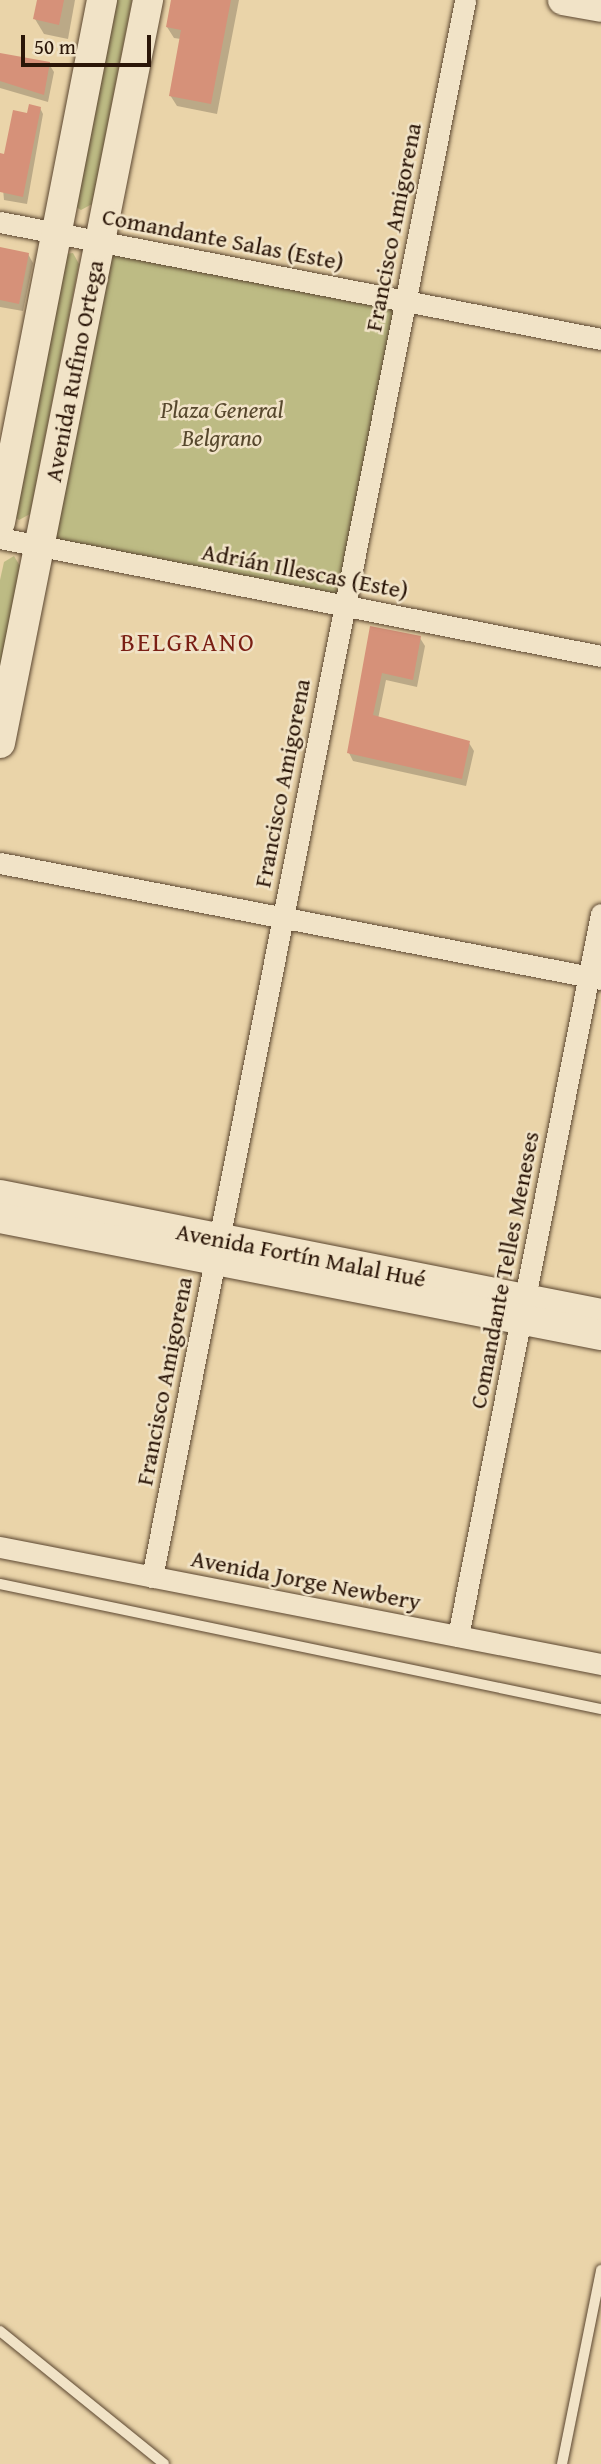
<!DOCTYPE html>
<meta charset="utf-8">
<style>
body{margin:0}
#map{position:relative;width:601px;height:2464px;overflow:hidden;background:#ead4a9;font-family:"Gentium Book Plus",serif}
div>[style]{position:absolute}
.green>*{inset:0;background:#bdbb84}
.shadow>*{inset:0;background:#0003}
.building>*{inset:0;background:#d69179}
.roads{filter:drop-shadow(0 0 2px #5b4630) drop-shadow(0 0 2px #5b4630)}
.lane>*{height:10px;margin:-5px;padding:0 5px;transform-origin:5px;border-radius:5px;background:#f1e3c7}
.street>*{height:21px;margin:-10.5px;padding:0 10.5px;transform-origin:10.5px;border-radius:10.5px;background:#f1e3c7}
.secondary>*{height:30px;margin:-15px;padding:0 15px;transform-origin:15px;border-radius:15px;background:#f1e3c7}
span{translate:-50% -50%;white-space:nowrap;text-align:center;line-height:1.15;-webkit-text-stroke:5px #f1e3c7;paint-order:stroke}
.street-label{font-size:24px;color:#2b1608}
.park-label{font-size:24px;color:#57482d;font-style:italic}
.neighbourhood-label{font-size:26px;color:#7a1f14;letter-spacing:2px}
.scale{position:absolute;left:21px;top:35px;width:130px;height:32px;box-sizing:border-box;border:4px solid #2b1608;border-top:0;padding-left:9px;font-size:21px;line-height:24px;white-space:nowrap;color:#2b1608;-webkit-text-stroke:5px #f1e3c7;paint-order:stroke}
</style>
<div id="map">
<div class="green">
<div style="clip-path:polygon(114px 0,132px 0,92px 204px,81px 210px,76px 207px)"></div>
<div style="clip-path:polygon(100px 243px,405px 301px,344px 606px,39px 547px)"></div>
<div style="clip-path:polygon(73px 253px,79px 264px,30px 514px,19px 520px,14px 516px,66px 254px)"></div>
<div style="clip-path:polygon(14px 556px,20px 566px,0 670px,0 580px,4px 562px)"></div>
</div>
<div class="shadow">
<div style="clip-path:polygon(38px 0,75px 0,68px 39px,44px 34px,35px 19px)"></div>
<div style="clip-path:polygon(173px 0,239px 0,217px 114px,177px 106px,170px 95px,181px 39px,174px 38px,167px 27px)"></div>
<div style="clip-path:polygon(0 55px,49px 64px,54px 72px,48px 102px,0 88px)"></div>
<div style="clip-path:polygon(40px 108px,43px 114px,27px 204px,4px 200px,0 155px,6px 156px,28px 115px)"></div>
<div style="clip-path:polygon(0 249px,28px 254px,33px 263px,23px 311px,0 307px)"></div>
<div style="clip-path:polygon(372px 628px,420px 638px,425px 646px,417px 687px,386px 680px,378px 719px,469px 743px,474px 751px,466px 786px,353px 761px,349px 753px)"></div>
</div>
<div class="building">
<div style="clip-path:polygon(37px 0,64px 0,59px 25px,33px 19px)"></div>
<div style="clip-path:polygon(171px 0,231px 0,211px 104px,169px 96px,181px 30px,166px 27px)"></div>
<div style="clip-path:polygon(0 53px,50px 62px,44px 95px,0 81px)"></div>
<div style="clip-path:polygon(29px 104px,41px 107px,23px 197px,0 192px,0 153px,4px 154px,13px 110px,27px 113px)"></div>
<div style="clip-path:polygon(0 247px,29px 253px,19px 304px,0 300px)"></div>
<div style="clip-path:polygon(370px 626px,421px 636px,413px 680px,382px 673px,373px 715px,470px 741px,462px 779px,347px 753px)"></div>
</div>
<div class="roads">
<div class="lane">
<div style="left:0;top:1584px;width:614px;rotate:11.75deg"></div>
<div style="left:0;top:2331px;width:211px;rotate:39deg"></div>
<div style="left:562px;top:2464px;width:198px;rotate:-78.6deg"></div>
</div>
<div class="street">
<div style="left:0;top:222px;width:612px;rotate:11.02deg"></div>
<div style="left:0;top:538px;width:612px;rotate:11.11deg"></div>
<div style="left:0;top:863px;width:612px;rotate:10.92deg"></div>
<div style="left:0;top:1547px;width:612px;rotate:11.02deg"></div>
<div style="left:152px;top:1577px;width:1608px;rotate:-78.77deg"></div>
<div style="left:458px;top:1636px;width:736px;rotate:-78.8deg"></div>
</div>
<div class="secondary">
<div style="left:563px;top:0;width:39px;rotate:10deg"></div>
<div style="left:0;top:522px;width:532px;rotate:-78.94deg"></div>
<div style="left:0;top:743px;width:758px;rotate:-78.73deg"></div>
<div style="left:0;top:1195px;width:613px;rotate:11.2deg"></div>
<div style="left:0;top:1218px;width:612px;rotate:11.02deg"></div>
</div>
</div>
<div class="street-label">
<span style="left:393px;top:227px;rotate:-79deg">Francisco Amigorena</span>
<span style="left:223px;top:239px;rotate:11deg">Comandante Salas (Este)</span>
<span style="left:74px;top:371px;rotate:-79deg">Avenida Rufino Ortega</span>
<span style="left:305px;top:571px;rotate:11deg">Adrián Illescas (Este)</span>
<span style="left:282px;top:783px;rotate:-79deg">Francisco Amigorena</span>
<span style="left:301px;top:1255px;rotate:11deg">Avenida Fortín Malal Hué</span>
<span style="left:504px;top:1270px;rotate:-79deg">Comandante Telles Meneses</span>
<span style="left:164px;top:1381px;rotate:-79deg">Francisco Amigorena</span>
<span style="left:306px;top:1580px;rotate:11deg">Avenida Jorge Newbery</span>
</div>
<div class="park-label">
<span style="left:222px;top:424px">Plaza General<br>Belgrano</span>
</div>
<div class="neighbourhood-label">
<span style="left:188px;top:642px">BELGRANO</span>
</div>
<div class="scale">50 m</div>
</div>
